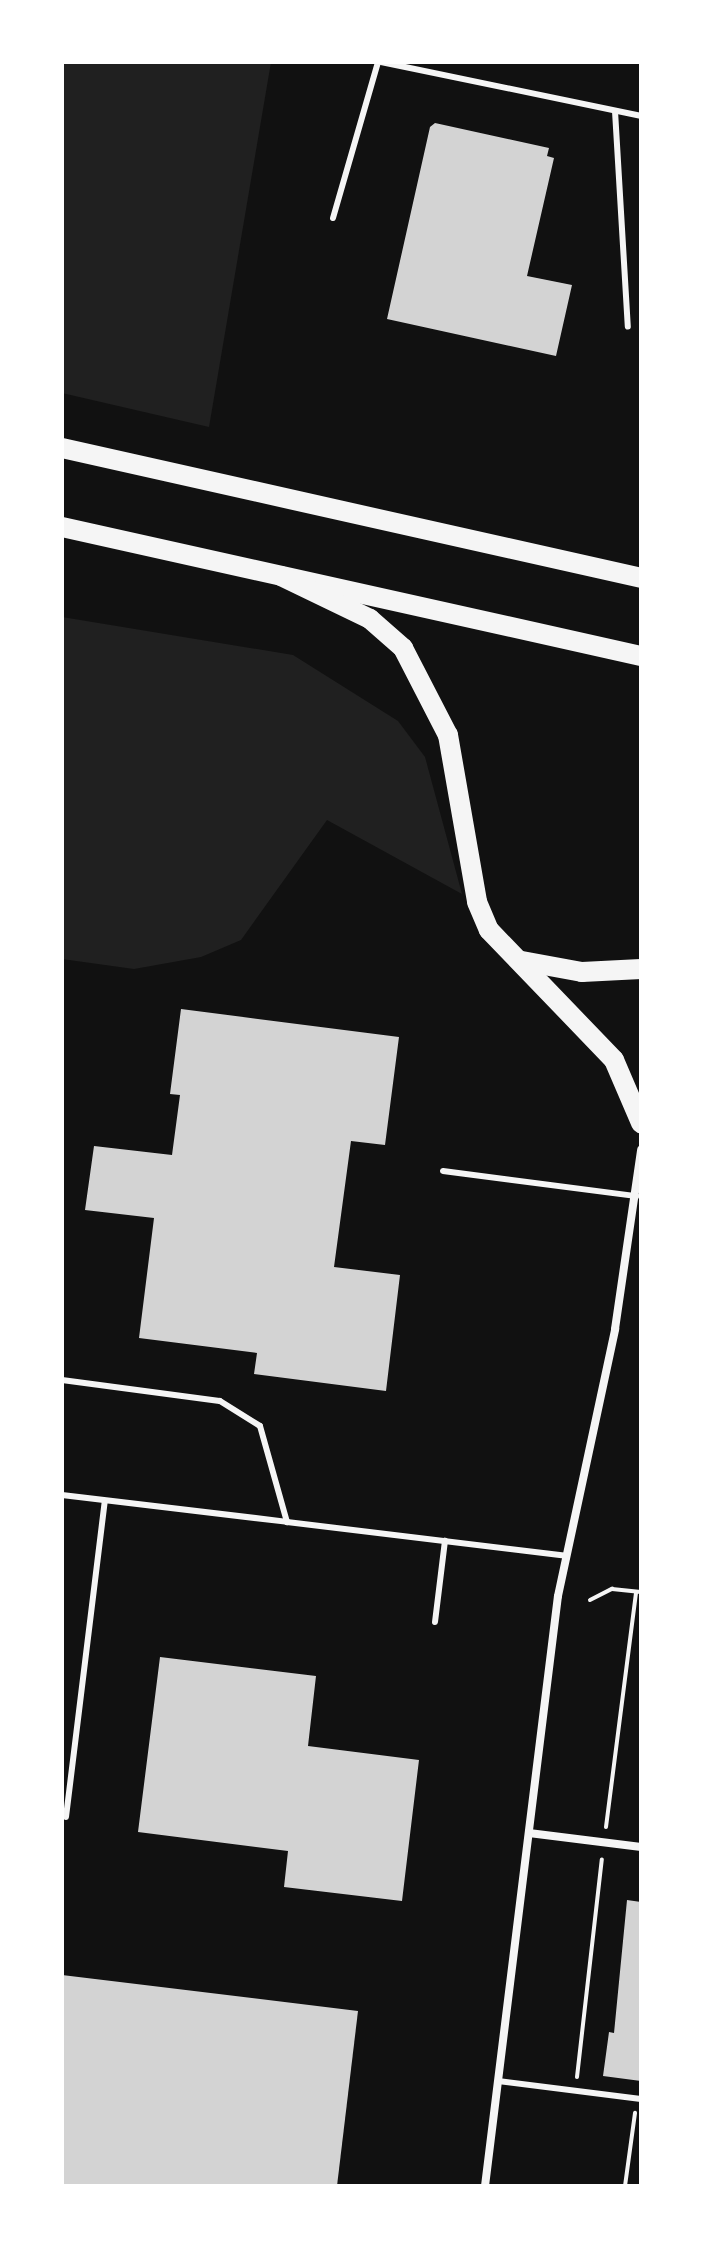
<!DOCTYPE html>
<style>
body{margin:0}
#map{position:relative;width:703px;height:2248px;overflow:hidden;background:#111;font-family:"Noto Serif",serif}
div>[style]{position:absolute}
.green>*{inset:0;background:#202020}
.building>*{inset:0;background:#d3d3d3}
.path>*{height:4px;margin:-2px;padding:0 2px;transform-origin:2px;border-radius:2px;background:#f5f5f5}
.service>*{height:6px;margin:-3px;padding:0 3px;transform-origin:3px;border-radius:3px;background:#f5f5f5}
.minor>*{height:8px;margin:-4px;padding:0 4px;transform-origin:4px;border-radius:4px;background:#f5f5f5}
.trunk>*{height:20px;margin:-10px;padding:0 10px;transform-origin:10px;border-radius:10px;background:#f5f5f5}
span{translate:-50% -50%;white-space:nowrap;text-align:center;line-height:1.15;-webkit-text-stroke:8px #fff;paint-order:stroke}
.frame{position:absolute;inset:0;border:64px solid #fff;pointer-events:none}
</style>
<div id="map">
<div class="green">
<div style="clip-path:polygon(62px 62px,271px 62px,209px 427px,62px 393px)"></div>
<div style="clip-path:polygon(62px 617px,293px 655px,398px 721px,425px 757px,462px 894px,327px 820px,241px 940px,201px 957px,134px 969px,62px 959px)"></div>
</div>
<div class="building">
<div style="clip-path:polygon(435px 123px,549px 148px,547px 156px,554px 158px,527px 276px,572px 285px,556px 356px,387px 319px,430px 127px)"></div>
<div style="clip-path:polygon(181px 1009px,399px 1037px,385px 1145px,351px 1141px,334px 1267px,400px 1275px,386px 1391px,254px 1374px,257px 1353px,139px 1338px,154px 1218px,85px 1210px,94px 1146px,172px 1155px,180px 1095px,170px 1094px)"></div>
<div style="clip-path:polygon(160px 1657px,316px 1676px,308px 1746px,419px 1760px,402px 1901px,284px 1887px,288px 1851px,138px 1832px)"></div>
<div style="clip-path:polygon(627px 1900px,641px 1902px,641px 2081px,603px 2076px,609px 2032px,614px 2033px)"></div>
<div style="clip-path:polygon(62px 1975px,358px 2011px,337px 2186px,62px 2186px)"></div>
</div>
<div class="path">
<div style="left:590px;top:1600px;width:25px;rotate:-27deg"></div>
<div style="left:612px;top:1589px;width:29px;rotate:6deg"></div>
<div style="left:606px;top:1827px;width:237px;rotate:-82.7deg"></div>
<div style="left:577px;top:2077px;width:219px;rotate:-83.5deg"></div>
<div style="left:625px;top:2186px;width:74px;rotate:-82.2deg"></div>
</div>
<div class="service">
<div style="left:381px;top:62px;width:266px;rotate:11.7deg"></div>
<div style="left:615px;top:111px;width:216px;rotate:86.6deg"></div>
<div style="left:333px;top:218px;width:162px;rotate:-73.9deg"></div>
<div style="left:443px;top:1171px;width:195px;rotate:7.4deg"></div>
<div style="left:62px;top:1380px;width:159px;rotate:7.6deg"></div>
<div style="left:220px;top:1401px;width:47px;rotate:32deg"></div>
<div style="left:260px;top:1426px;width:100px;rotate:74.3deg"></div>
<div style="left:287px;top:1522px;width:281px;rotate:6.9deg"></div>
<div style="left:62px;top:1495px;width:227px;rotate:6.8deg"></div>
<div style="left:435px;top:1622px;width:82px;rotate:-83deg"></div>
<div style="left:66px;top:1817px;width:318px;rotate:-83deg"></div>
<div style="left:498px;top:2081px;width:144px;rotate:7.2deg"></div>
</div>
<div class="minor">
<div style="left:529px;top:1833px;width:113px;rotate:7.1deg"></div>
<div style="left:485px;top:2186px;width:594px;rotate:-82.95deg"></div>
<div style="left:558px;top:1596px;width:273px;rotate:-77.9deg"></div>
<div style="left:615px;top:1329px;width:181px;rotate:-81.7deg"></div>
</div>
<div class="trunk">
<div style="left:62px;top:448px;width:593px;rotate:12.65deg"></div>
<div style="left:62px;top:527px;width:593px;rotate:12.56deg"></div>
<div style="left:281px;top:576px;width:99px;rotate:25.8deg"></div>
<div style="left:370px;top:619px;width:44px;rotate:41.3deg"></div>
<div style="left:403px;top:648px;width:98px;rotate:62.7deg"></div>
<div style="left:448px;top:735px;width:169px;rotate:80.1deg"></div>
<div style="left:477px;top:902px;width:30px;rotate:67deg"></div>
<div style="left:489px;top:930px;width:180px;rotate:46.1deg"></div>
<div style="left:614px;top:1060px;width:69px;rotate:66.8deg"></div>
<div style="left:522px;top:961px;width:61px;rotate:10.4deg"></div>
<div style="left:582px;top:972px;width:59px;rotate:-2.9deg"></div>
</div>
<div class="frame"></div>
</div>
